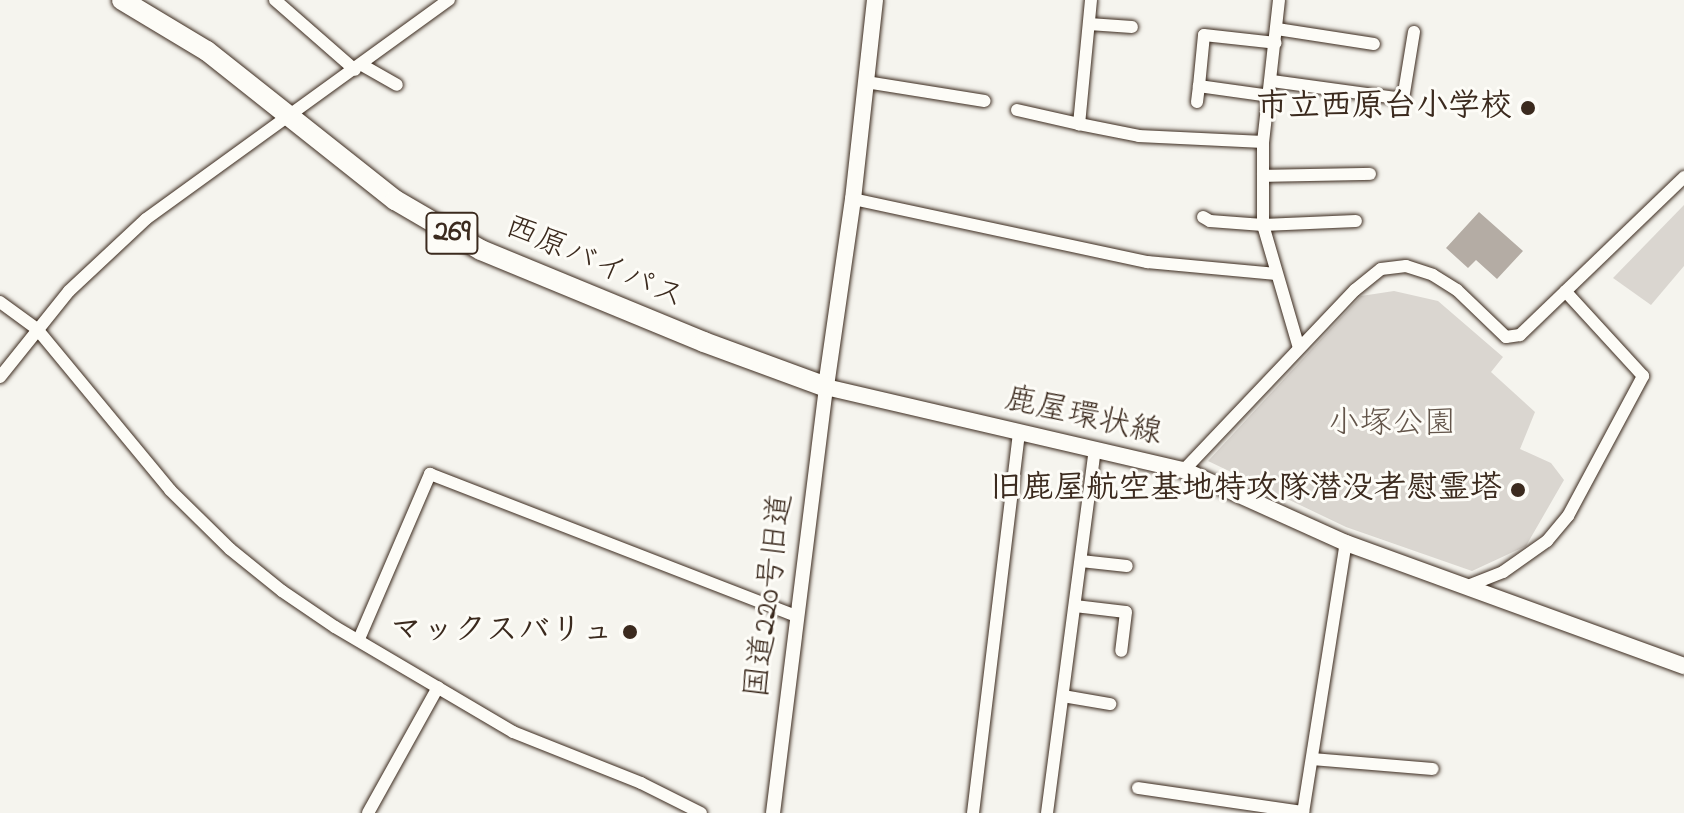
<!DOCTYPE html>
<meta charset="utf-8">
<style>
body{margin:0}
#map{position:relative;width:1684px;height:813px;overflow:hidden;background:#f5f4ee;font-family:"Indie Flower","Klee One",sans-serif}
div>[style]{position:absolute}
.green>*{inset:0;background:#dad6d0}
.water>*{inset:0;background:#b4aca4}
.roads{filter:drop-shadow(0 0 2px #3b2a1e) drop-shadow(0 0 2px #3b2a1e)}
.minor>*{height:12px;margin:-6px;padding:0 6px;transform-origin:6px;border-radius:6px;background:#fdfcf7}
.tertiary>*{height:14px;margin:-7px;padding:0 7px;transform-origin:7px;border-radius:7px;background:#fdfcf7}
.secondary>*{height:16px;margin:-8px;padding:0 8px;transform-origin:8px;border-radius:8px;background:#fdfcf7}
.trunk>*{height:20px;margin:-10px;padding:0 10px;transform-origin:10px;border-radius:10px;background:#fdfcf7}
.dots>*{width:22px;height:22px;translate:-50% -50%;box-sizing:border-box;border:4px solid #fdfcf7;border-radius:50%}
span{translate:-50% -50%;white-space:nowrap;text-align:center;line-height:1.15;-webkit-text-stroke:6px #fdfcf7;paint-order:stroke}
.shield-label span{padding:2px 6px;background:#fdfcf7;border:2px solid;border-radius:6px;-webkit-text-stroke-width:0}
.shield-label{font-size:30px;color:#3b2a1e;font-weight:700}
.poi-label{font-size:32px;color:#3b2a1e;font-weight:700}
.right{translate:-100% -50%;text-align:right}
.street-label{font-size:32px;color:#3b2a1e}
.park-label{font-size:32px;color:#63554a}
</style>
<div id="map">
<div class="green">
<div style="clip-path:polygon(1684px 205px,1684px 266px,1651px 305px,1613px 278px)"></div>
<div style="clip-path:polygon(1394px 291px,1438px 301px,1503px 357px,1491px 372px,1535px 412px,1520px 449px,1551px 463px,1564px 480px,1526px 546px,1472px 571px,1346px 527px,1208px 461px,1361px 296px)"></div>
</div>
<div class="water">
<div style="clip-path:polygon(1479px 212px,1523px 251px,1497px 279px,1476px 260px,1468px 268px,1446px 248px)"></div>
</div>
<div class="roads">
<div class="minor">
<div style="left:275px;top:0;width:106px;rotate:41.2deg"></div>
<div style="left:1091px;top:0;width:125px;rotate:95.5deg"></div>
<div style="left:1079px;top:124px;width:61px;rotate:11.3deg"></div>
<div style="left:1139px;top:136px;width:124px;rotate:2.8deg"></div>
<div style="left:1279px;top:0;width:143px;rotate:96.4deg"></div>
<div style="left:1263px;top:142px;width:83px;rotate:90deg"></div>
<div style="left:1263px;top:225px;width:128px;rotate:73.7deg"></div>
<div style="left:1089px;top:24px;width:43px;rotate:4deg"></div>
<div style="left:1277px;top:29px;width:98px;rotate:8.8deg"></div>
<div style="left:362px;top:65px;width:40px;rotate:29.7deg"></div>
<div style="left:1272px;top:81px;width:132px;rotate:7.8deg"></div>
<div style="left:1403px;top:99px;width:68px;rotate:-80.7deg"></div>
<div style="left:866px;top:82px;width:120px;rotate:9.1deg"></div>
<div style="left:1270px;top:96px;width:72px;rotate:-172deg"></div>
<div style="left:1199px;top:86px;width:51px;rotate:-84.4deg"></div>
<div style="left:1204px;top:35px;width:72px;rotate:6.3deg"></div>
<div style="left:1197px;top:102px;width:16px;rotate:-83deg"></div>
<div style="left:1017px;top:110px;width:64px;rotate:12.7deg"></div>
<div style="left:1263px;top:176px;width:107px;rotate:-1.1deg"></div>
<div style="left:853px;top:199px;width:301px;rotate:12.1deg"></div>
<div style="left:1147px;top:262px;width:130px;rotate:5.3deg"></div>
<div style="left:1203px;top:217px;width:8px;rotate:30deg"></div>
<div style="left:1210px;top:221px;width:53px;rotate:4.3deg"></div>
<div style="left:1263px;top:225px;width:93px;rotate:-2.5deg"></div>
<div style="left:0;top:302px;width:46px;rotate:36.1deg"></div>
<div style="left:37px;top:329px;width:209px;rotate:50.4deg"></div>
<div style="left:170px;top:490px;width:84px;rotate:44.5deg"></div>
<div style="left:230px;top:549px;width:67px;rotate:38.9deg"></div>
<div style="left:282px;top:591px;width:64px;rotate:34.2deg"></div>
<div style="left:335px;top:627px;width:207px;rotate:30.5deg"></div>
<div style="left:513px;top:732px;width:138px;rotate:21.7deg"></div>
<div style="left:641px;top:783px;width:67px;rotate:26.6deg"></div>
<div style="left:0;top:377px;width:110px;rotate:-51.3deg"></div>
<div style="left:69px;top:291px;width:105px;rotate:-43.1deg"></div>
<div style="left:146px;top:219px;width:374px;rotate:-35.9deg"></div>
<div style="left:1184px;top:470px;width:248px;rotate:-46.5deg"></div>
<div style="left:1355px;top:290px;width:33px;rotate:-39deg"></div>
<div style="left:1381px;top:269px;width:25px;rotate:-7deg"></div>
<div style="left:1406px;top:266px;width:28px;rotate:18deg"></div>
<div style="left:1433px;top:275px;width:28px;rotate:32deg"></div>
<div style="left:1457px;top:290px;width:68px;rotate:43.8deg"></div>
<div style="left:1506px;top:337px;width:14px;rotate:-8deg"></div>
<div style="left:1520px;top:335px;width:228px;rotate:-43.9deg"></div>
<div style="left:1081px;top:561px;width:46px;rotate:6.2deg"></div>
<div style="left:1465px;top:587px;width:41px;rotate:-21.5deg"></div>
<div style="left:1503px;top:572px;width:54px;rotate:-35.2deg"></div>
<div style="left:1547px;top:541px;width:33px;rotate:-50deg"></div>
<div style="left:1568px;top:516px;width:159px;rotate:-61.8deg"></div>
<div style="left:1643px;top:376px;width:115px;rotate:-132.5deg"></div>
<div style="left:1075px;top:606px;width:51px;rotate:6.7deg"></div>
<div style="left:1126px;top:612px;width:39px;rotate:97deg"></div>
<div style="left:359px;top:639px;width:180px;rotate:-66.7deg"></div>
<div style="left:430px;top:474px;width:394px;rotate:21.2deg"></div>
<div style="left:1063px;top:696px;width:48px;rotate:9.7deg"></div>
<div style="left:1312px;top:759px;width:121px;rotate:4.7deg"></div>
<div style="left:1138px;top:788px;width:167px;rotate:8.3deg"></div>
<div style="left:368px;top:813px;width:144px;rotate:-60.9deg"></div>
<div style="left:973px;top:813px;width:384px;rotate:-83.1deg"></div>
<div style="left:1047px;top:813px;width:367px;rotate:-82.5deg"></div>
<div style="left:1303px;top:813px;width:273px;rotate:-81deg"></div>
</div>
<div class="tertiary">
<div style="left:773px;top:813px;width:429px;rotate:-82.9deg"></div>
</div>
<div class="secondary">
<div style="left:875px;top:0;width:200px;rotate:96.3deg"></div>
<div style="left:853px;top:199px;width:190px;rotate:98.2deg"></div>
<div style="left:826px;top:387px;width:367px;rotate:13.1deg"></div>
<div style="left:1184px;top:470px;width:178px;rotate:24.3deg"></div>
<div style="left:1346px;top:543px;width:360px;rotate:20deg"></div>
</div>
<div class="trunk">
<div style="left:122px;top:0;width:99px;rotate:31deg"></div>
<div style="left:207px;top:51px;width:240px;rotate:38.4deg"></div>
<div style="left:395px;top:200px;width:99px;rotate:30.2deg"></div>
<div style="left:481px;top:250px;width:241px;rotate:22.4deg"></div>
<div style="left:704px;top:342px;width:130px;rotate:20.2deg"></div>
</div>
</div>
<div class="dots">
<div style="left:1528px;top:108px;background:#3b2a1e"></div>
<div style="left:1518px;top:490px;background:#3b2a1e"></div>
<div style="left:630px;top:632px;background:#3b2a1e"></div>
</div>
<div class="shield-label">
<span style="left:452px;top:233px">269</span>
</div>
<div class="poi-label">
<span class="right" style="left:1512px;top:108px">市立西原台小学校</span>
<span class="right" style="left:1502px;top:490px">旧鹿屋航空基地特攻隊潜没者慰霊塔</span>
<span class="right" style="left:614px;top:632px">マックスバリュ</span>
</div>
<div class="street-label">
<span style="left:594px;top:264px;rotate:23deg">西原バイパス</span>
<span style="left:1083px;top:418px;rotate:13deg">鹿屋環状線</span>
<span style="left:771px;top:596px;rotate:-83deg">国道220号旧道</span>
</div>
<div class="park-label">
<span style="left:1392px;top:425px">小塚公園</span>
</div>
</div>
